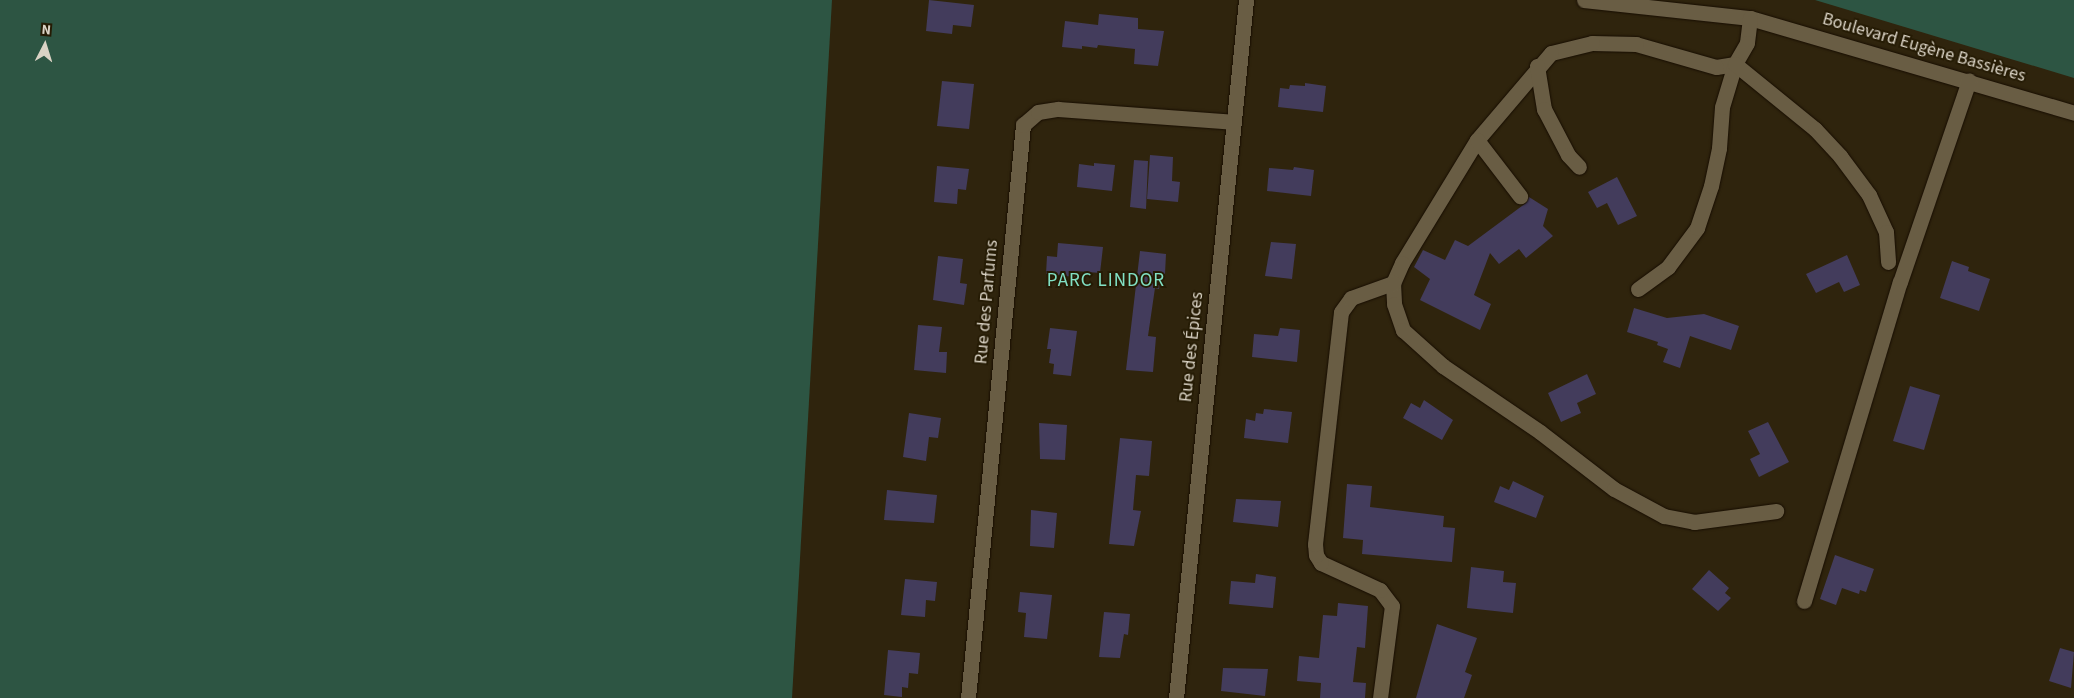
<!DOCTYPE html>
<meta charset="utf-8">
<style>
body{margin:0}
#map{position:relative;width:2074px;height:698px;overflow:hidden;background:#2f240d;font-family:"Source Sans 3",sans-serif}
div>[style]{position:absolute}
.forest>*{inset:0;background:#2d5543}
.building>*{inset:0;background:#433c5c}
.roads{filter:drop-shadow(0 0 1px #170d00) drop-shadow(0 0 1px #170d00)}
.minor>*{height:15px;margin:-7.5px;padding:0 7.5px;transform-origin:7.5px;border-radius:7.5px;background:#695d44}
span{translate:-50% -50%;white-space:nowrap;text-align:center;line-height:1.15;-webkit-text-stroke:4px #251b04;paint-order:stroke}
.street-label{font-size:18px;color:#dad3c5}
.neighbourhood-label{font-size:19px;color:#82e1c4;letter-spacing:1px}
.north{position:absolute;left:20px;top:20px;width:50px;height:50px;-webkit-text-stroke:4px #251b04;paint-order:stroke;rotate:5deg;font-size:14px;font-weight:700;line-height:20px;text-align:center;color:#dad3c5}
.north::after{content:'';display:block;margin:auto;width:18px;height:22px;background:#dad3c5;clip-path:polygon(50% 0,100% 100%,50% 72%,0 100%)}
</style>
<div id="map">
<div class="forest">
<div style="clip-path:polygon(0 0,832px 0,792px 698px,0 698px)"></div>
<div style="clip-path:polygon(1815px 0,2074px 0,2074px 78px)"></div>
</div>
<div class="building">
<div style="clip-path:polygon(929px 0,974px 5px,971px 27px,953px 25px,952px 34px,926px 31px)"></div>
<div style="clip-path:polygon(1099px 14px,1138px 18px,1138px 29px,1164px 31px,1158px 66px,1134px 64px,1135px 49px,1098px 45px,1097px 48px,1082px 46px,1082px 49px,1062px 47px,1065px 21px,1098px 25px)"></div>
<div style="clip-path:polygon(942px 81px,974px 84px,969px 129px,937px 126px)"></div>
<div style="clip-path:polygon(1305px 83px,1326px 86px,1323px 112px,1278px 107px,1280px 88px,1289px 89px,1290px 85px,1305px 86px)"></div>
<div style="clip-path:polygon(1150px 155px,1173px 157px,1172px 181px,1180px 182px,1178px 202px,1147px 199px)"></div>
<div style="clip-path:polygon(1134px 160px,1148px 161px,1146px 209px,1130px 207px)"></div>
<div style="clip-path:polygon(1094px 163px,1115px 165px,1112px 191px,1077px 187px,1079px 164px,1094px 166px)"></div>
<div style="clip-path:polygon(937px 166px,969px 169px,966px 190px,958px 189px,957px 204px,934px 202px)"></div>
<div style="clip-path:polygon(1294px 167px,1314px 170px,1311px 196px,1267px 191px,1269px 168px,1293px 170px)"></div>
<div style="clip-path:polygon(1617px 177px,1637px 216px,1618px 225px,1607px 203px,1597px 208px,1588px 192px)"></div>
<div style="clip-path:polygon(1529px 197px,1548px 209px,1543px 226px,1553px 236px,1526px 258px,1519px 249px,1499px 264px,1490px 253px,1474px 295px,1491px 304px,1480px 330px,1420px 300px,1430px 279px,1414px 267px,1423px 250px,1445px 260px,1455px 240px,1468px 246px,1526px 203px)"></div>
<div style="clip-path:polygon(1271px 242px,1296px 244px,1292px 279px,1265px 276px)"></div>
<div style="clip-path:polygon(1058px 243px,1103px 247px,1100px 273px,1076px 271px,1075px 277px,1046px 274px,1047px 256px,1057px 257px)"></div>
<div style="clip-path:polygon(1140px 251px,1166px 254px,1165px 274px,1161px 274px,1159px 289px,1155px 288px,1148px 336px,1156px 337px,1153px 372px,1126px 370px)"></div>
<div style="clip-path:polygon(1847px 255px,1860px 285px,1844px 292px,1839px 282px,1816px 293px,1806px 274px)"></div>
<div style="clip-path:polygon(938px 256px,963px 259px,960px 283px,967px 284px,964px 305px,933px 300px)"></div>
<div style="clip-path:polygon(1952px 261px,1969px 267px,1968px 271px,1990px 279px,1979px 311px,1940px 298px)"></div>
<div style="clip-path:polygon(1634px 308px,1667px 318px,1704px 314px,1739px 326px,1731px 350px,1690px 336px,1680px 368px,1663px 362px,1668px 349px,1657px 345px,1658px 342px,1627px 332px)"></div>
<div style="clip-path:polygon(918px 325px,942px 327px,939px 352px,947px 352px,946px 373px,914px 370px)"></div>
<div style="clip-path:polygon(1050px 328px,1077px 331px,1071px 376px,1053px 374px,1054px 364px,1049px 363px,1051px 349px,1047px 349px)"></div>
<div style="clip-path:polygon(1280px 328px,1300px 330px,1297px 362px,1252px 357px,1254px 334px,1278px 336px)"></div>
<div style="clip-path:polygon(1587px 374px,1596px 394px,1577px 403px,1581px 413px,1561px 422px,1548px 393px)"></div>
<div style="clip-path:polygon(1910px 386px,1940px 395px,1924px 450px,1893px 441px)"></div>
<div style="clip-path:polygon(1424px 400px,1453px 420px,1442px 440px,1403px 418px,1411px 403px,1420px 408px)"></div>
<div style="clip-path:polygon(1264px 409px,1292px 412px,1288px 443px,1244px 438px,1246px 419px,1255px 421px,1256px 413px,1263px 414px)"></div>
<div style="clip-path:polygon(909px 413px,941px 418px,938px 438px,929px 437px,926px 461px,903px 457px)"></div>
<div style="clip-path:polygon(1768px 422px,1789px 462px,1759px 477px,1750px 459px,1760px 454px,1748px 431px)"></div>
<div style="clip-path:polygon(1039px 423px,1067px 425px,1065px 460px,1040px 459px)"></div>
<div style="clip-path:polygon(1120px 438px,1152px 441px,1149px 476px,1136px 475px,1133px 510px,1141px 511px,1134px 546px,1109px 544px)"></div>
<div style="clip-path:polygon(1513px 481px,1544px 496px,1536px 518px,1494px 502px,1500px 486px,1509px 490px)"></div>
<div style="clip-path:polygon(1347px 484px,1372px 486px,1370px 507px,1444px 516px,1443px 527px,1455px 528px,1452px 562px,1362px 554px,1363px 540px,1343px 538px)"></div>
<div style="clip-path:polygon(887px 490px,937px 495px,934px 523px,884px 520px)"></div>
<div style="clip-path:polygon(1236px 499px,1281px 501px,1278px 527px,1233px 522px)"></div>
<div style="clip-path:polygon(1031px 510px,1057px 513px,1054px 548px,1030px 546px)"></div>
<div style="clip-path:polygon(1835px 555px,1874px 569px,1866px 592px,1860px 590px,1859px 594px,1842px 588px,1836px 605px,1820px 599px)"></div>
<div style="clip-path:polygon(1471px 567px,1504px 571px,1503px 582px,1516px 583px,1513px 613px,1467px 608px)"></div>
<div style="clip-path:polygon(1709px 570px,1729px 588px,1725px 593px,1731px 598px,1718px 611px,1692px 589px)"></div>
<div style="clip-path:polygon(1256px 574px,1276px 577px,1273px 608px,1229px 604px,1231px 581px,1255px 583px)"></div>
<div style="clip-path:polygon(905px 579px,937px 582px,935px 601px,926px 600px,925px 617px,901px 615px)"></div>
<div style="clip-path:polygon(1020px 592px,1052px 595px,1047px 639px,1024px 637px,1026px 613px,1018px 612px)"></div>
<div style="clip-path:polygon(1338px 603px,1368px 606px,1365px 648px,1357px 647px,1353px 682px,1366px 683px,1365px 698px,1320px 698px,1321px 683px,1297px 681px,1299px 656px,1319px 658px,1323px 615px,1337px 616px)"></div>
<div style="clip-path:polygon(1104px 612px,1130px 614px,1128px 635px,1124px 634px,1120px 658px,1099px 657px)"></div>
<div style="clip-path:polygon(1437px 624px,1477px 638px,1465px 672px,1472px 675px,1464px 698px,1416px 698px)"></div>
<div style="clip-path:polygon(2060px 648px,2074px 652px,2071px 688px,2049px 681px)"></div>
<div style="clip-path:polygon(888px 650px,920px 653px,918px 674px,909px 673px,908px 688px,902px 687px,902px 697px,884px 695px)"></div>
<div style="clip-path:polygon(1223px 668px,1268px 669px,1265px 696px,1221px 691px)"></div>
</div>
<div class="roads">
<div class="minor">
<div style="left:1584px;top:0;width:167px;rotate:6.2deg"></div>
<div style="left:1750px;top:18px;width:338px;rotate:16.3deg"></div>
<div style="left:1750px;top:18px;width:25px;rotate:97deg"></div>
<div style="left:1747px;top:43px;width:24px;rotate:120deg"></div>
<div style="left:1735px;top:64px;width:19px;rotate:171deg"></div>
<div style="left:1716px;top:67px;width:83px;rotate:-164deg"></div>
<div style="left:1636px;top:44px;width:44px;rotate:-178.7deg"></div>
<div style="left:1592px;top:43px;width:42px;rotate:166.3deg"></div>
<div style="left:1551px;top:53px;width:114px;rotate:130.4deg"></div>
<div style="left:1477px;top:140px;width:144px;rotate:121.4deg"></div>
<div style="left:1402px;top:263px;width:22px;rotate:114deg"></div>
<div style="left:1393px;top:283px;width:21px;rotate:87deg"></div>
<div style="left:1394px;top:304px;width:28px;rotate:71deg"></div>
<div style="left:1403px;top:330px;width:54px;rotate:42deg"></div>
<div style="left:1443px;top:366px;width:117px;rotate:34.2deg"></div>
<div style="left:1540px;top:432px;width:93px;rotate:37.6deg"></div>
<div style="left:1614px;top:489px;width:57px;rotate:28.4deg"></div>
<div style="left:1664px;top:516px;width:31px;rotate:11deg"></div>
<div style="left:1694px;top:522px;width:83px;rotate:-7.6deg"></div>
<div style="left:1537px;top:66px;width:44px;rotate:80.8deg"></div>
<div style="left:1544px;top:109px;width:52px;rotate:62.4deg"></div>
<div style="left:1568px;top:155px;width:16px;rotate:47deg"></div>
<div style="left:1477px;top:140px;width:71px;rotate:52.5deg"></div>
<div style="left:1638px;top:289px;width:37px;rotate:-36deg"></div>
<div style="left:1668px;top:267px;width:49px;rotate:-53.4deg"></div>
<div style="left:1697px;top:228px;width:44px;rotate:-71.6deg"></div>
<div style="left:1711px;top:186px;width:39px;rotate:-78deg"></div>
<div style="left:1719px;top:148px;width:41px;rotate:-85.8deg"></div>
<div style="left:1722px;top:107px;width:45px;rotate:-73.2deg"></div>
<div style="left:1735px;top:64px;width:103px;rotate:39.1deg"></div>
<div style="left:1815px;top:129px;width:37px;rotate:47deg"></div>
<div style="left:1840px;top:156px;width:49px;rotate:53.4deg"></div>
<div style="left:1869px;top:195px;width:41px;rotate:65.3deg"></div>
<div style="left:1886px;top:232px;width:30px;rotate:86deg"></div>
<div style="left:1804px;top:601px;width:333px;rotate:-73.3deg"></div>
<div style="left:1900px;top:282px;width:213px;rotate:-71.1deg"></div>
<div style="left:968px;top:698px;width:576px;rotate:-84.52deg"></div>
<div style="left:1023px;top:125px;width:20px;rotate:-41deg"></div>
<div style="left:1038px;top:112px;width:20px;rotate:-9deg"></div>
<div style="left:1058px;top:109px;width:175px;rotate:4.2deg"></div>
<div style="left:1176px;top:698px;width:702px;rotate:-84.27deg"></div>
<div style="left:1380px;top:698px;width:93px;rotate:-82.6deg"></div>
<div style="left:1392px;top:606px;width:20px;rotate:-127deg"></div>
<div style="left:1380px;top:590px;width:65px;rotate:-155.4deg"></div>
<div style="left:1321px;top:563px;width:9px;rotate:-122deg"></div>
<div style="left:1316px;top:555px;width:11px;rotate:-95deg"></div>
<div style="left:1315px;top:544px;width:233px;rotate:-83.6deg"></div>
<div style="left:1341px;top:312px;width:17px;rotate:-54deg"></div>
<div style="left:1351px;top:298px;width:45px;rotate:-19.7deg"></div>
</div>
</div>
<div class="street-label">
<span style="left:1924px;top:48px;rotate:16deg">Boulevard Eugène Bassières</span>
<span style="left:987px;top:302px;rotate:-85deg">Rue des Parfums</span>
<span style="left:1192px;top:347px;rotate:-84deg">Rue des Épices</span>
</div>
<div class="neighbourhood-label">
<span style="left:1106px;top:281px">PARC LINDOR</span>
</div>
<div class="north">N</div>
</div>
